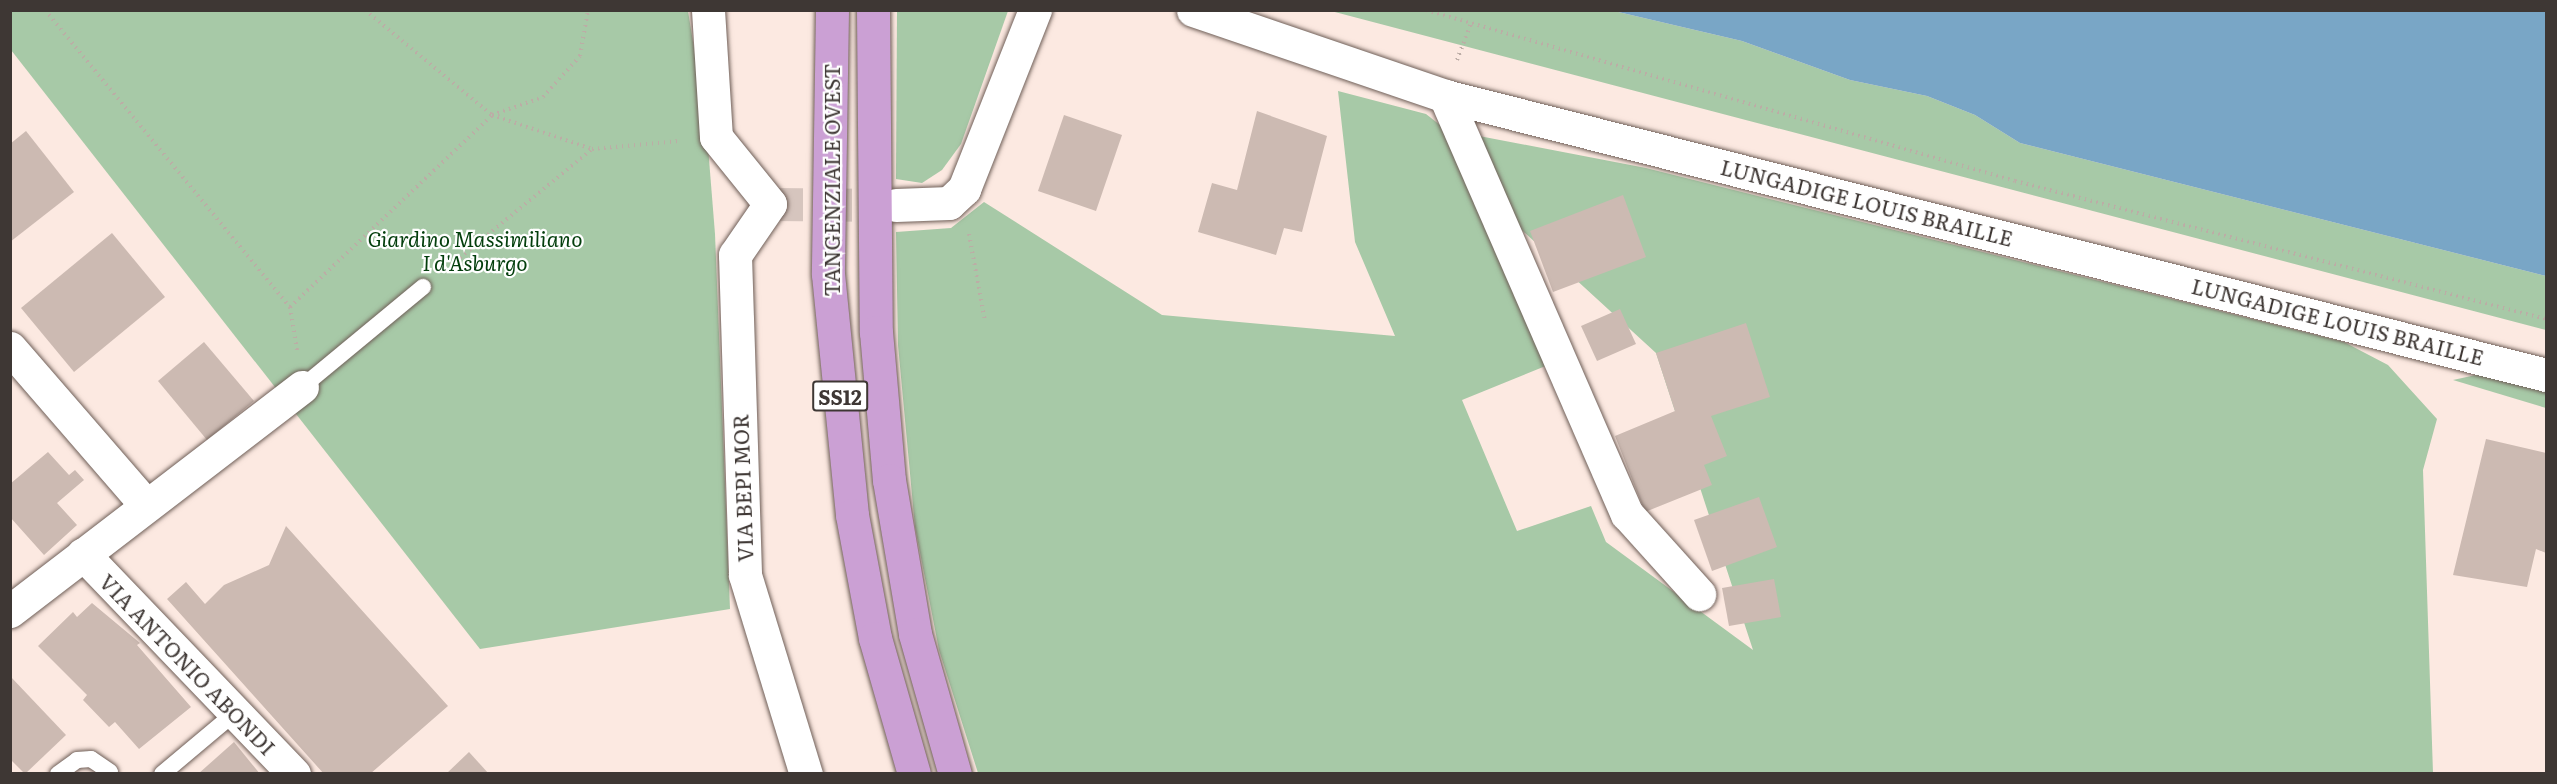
<!DOCTYPE html>
<style>
body{margin:0}
#map{position:relative;width:2557px;height:784px;overflow:hidden;background:#fce9e1;font-family:Literata,serif}
div>[style]{position:absolute}
.green>*{inset:0;background:#a7c9a7}
.water>*{inset:0;background:#79a6c6}
.building>*{inset:0;background:#ccbab2}
.minor-tunnel>*{height:33px;margin-top:-16.5px;transform-origin:0;background:repeating-linear-gradient(90deg,#d6c5be 0 33px,transparent 0 49px)}
.path>*{height:4px;margin-top:-2px;transform-origin:0;background:repeating-linear-gradient(90deg,#bcada6 0 1.5px,transparent 0 6px)}
.roads{filter:drop-shadow(0 0 2px #6f5f58) drop-shadow(0 0 2px #6f5f58)}
.service>*{height:16px;margin:-8px;padding:0 8px;transform-origin:8px;border-radius:8px;background:#fff}
.minor>*{height:33px;margin:-16.5px;padding:0 16.5px;transform-origin:16.5px;border-radius:16.5px;background:#fff}
.trunk>*{height:33px;margin:-16.5px;padding:0 16.5px;transform-origin:16.5px;border-radius:16.5px;background:#cba0d4}
span{translate:-50% -50%;white-space:nowrap;text-align:center;line-height:1.15;-webkit-text-stroke:4.5px #fff;paint-order:stroke}
.shield-label span{padding:2px 4px;background:#fff;border:2px solid;border-radius:4px;-webkit-text-stroke-width:0}
.shield-label{font-size:20px;color:#3e3734;font-weight:700}
.street-label{font-size:21px;color:#3e3734}
.park-label{font-size:21px;color:#033e0c;font-style:italic}
.frame{position:absolute;inset:0;border:12px solid #3e3734;pointer-events:none}
</style>
<div id="map">
<div class="green">
<div style="clip-path:polygon(11px 11px,688px 11px,706px 122px,715px 234px,730px 609px,480px 649px,11px 50px)"></div>
<div style="clip-path:polygon(897px 11px,1008px 11px,961px 144px,942px 170px,922px 183px,896px 179px)"></div>
<div style="clip-path:polygon(1331px 11px,1614px 11px,1742px 41px,1850px 80px,1927px 96px,1975px 115px,2020px 143px,2546px 276px,2546px 330px)"></div>
<div style="clip-path:polygon(1338px 91px,1426px 114px,1440px 125px,1548px 365px,1462px 400px,1517px 531px,1591px 506px,1606px 542px,1753px 650px,1656px 353px,1513px 222px,1479px 136px,1646px 168px,2344px 342px,2388px 365px,2437px 419px,2423px 470px,2433px 773px,978px 773px,939px 650px,915px 527px,898px 345px,896px 232px,951px 228px,984px 202px,1162px 315px,1395px 336px,1355px 242px)"></div>
<div style="clip-path:polygon(2485px 373px,2546px 389px,2546px 408px,2453px 380px)"></div>
</div>
<div class="water">
<div style="clip-path:polygon(1614px 11px,2546px 11px,2546px 276px,2020px 143px,1975px 115px,1927px 96px,1850px 80px,1742px 41px)"></div>
</div>
<div class="building">
<div style="clip-path:polygon(1257px 111px,1327px 136px,1302px 232px,1284px 228px,1276px 255px,1198px 232px,1212px 183px,1237px 190px)"></div>
<div style="clip-path:polygon(1064px 115px,1122px 135px,1096px 211px,1038px 191px)"></div>
<div style="clip-path:polygon(26px 131px,74px 192px,10px 242px,10px 144px)"></div>
<div style="clip-path:polygon(1623px 195px,1646px 257px,1553px 292px,1530px 231px)"></div>
<div style="clip-path:polygon(112px 233px,165px 297px,74px 372px,21px 308px)"></div>
<div style="clip-path:polygon(1620px 309px,1636px 344px,1597px 361px,1581px 326px)"></div>
<div style="clip-path:polygon(1746px 323px,1770px 397px,1711px 416px,1727px 456px,1704px 465px,1712px 485px,1645px 512px,1615px 436px,1675px 411px,1656px 353px)"></div>
<div style="clip-path:polygon(204px 342px,254px 401px,207px 440px,158px 381px)"></div>
<div style="clip-path:polygon(2486px 439px,2546px 453px,2546px 553px,2536px 549px,2527px 587px,2453px 575px)"></div>
<div style="clip-path:polygon(48px 452px,69px 475px,75px 470px,84px 480px,57px 503px,77px 525px,44px 555px,10px 517px,10px 484px)"></div>
<div style="clip-path:polygon(1759px 497px,1777px 547px,1712px 571px,1694px 520px)"></div>
<div style="clip-path:polygon(286px 526px,448px 706px,370px 774px,324px 774px,167px 599px,186px 582px,205px 604px,224px 585px,269px 565px)"></div>
<div style="clip-path:polygon(1774px 579px,1781px 617px,1729px 626px,1722px 588px)"></div>
<div style="clip-path:polygon(92px 603px,140px 643px,137px 645px,191px 707px,139px 749px,115px 722px,109px 727px,83px 700px,87px 695px,38px 646px,73px 612px,77px 617px)"></div>
<div style="clip-path:polygon(10px 676px,66px 735px,25px 774px,10px 759px)"></div>
<div style="clip-path:polygon(234px 742px,260px 774px,198px 774px)"></div>
<div style="clip-path:polygon(469px 752px,489px 774px,446px 774px)"></div>
</div>
<div class="minor-tunnel">
<div style="left:770px;top:204px;width:126px;rotate:0.5deg"></div>
</div>
<div class="path">
<div style="left:45px;top:10px;width:385px;rotate:50.5deg"></div>
<div style="left:290px;top:307px;width:44px;rotate:80.8deg"></div>
<div style="left:365px;top:10px;width:165px;rotate:39.6deg"></div>
<div style="left:492px;top:115px;width:106px;rotate:18.8deg"></div>
<div style="left:592px;top:149px;width:88px;rotate:-5.2deg"></div>
<div style="left:1426px;top:10px;width:613px;rotate:16.19deg"></div>
<div style="left:2015px;top:181px;width:549px;rotate:14.57deg"></div>
<div style="left:1457px;top:60px;width:39px;rotate:-69deg"></div>
<div style="left:969px;top:234px;width:88px;rotate:79.6deg"></div>
<div style="left:446px;top:269px;width:188px;rotate:-39.4deg"></div>
<div style="left:290px;top:307px;width:279px;rotate:-43.5deg"></div>
<div style="left:492px;top:115px;width:54px;rotate:-19.4deg"></div>
<div style="left:543px;top:97px;width:55px;rotate:-47.9deg"></div>
<div style="left:580px;top:56px;width:47px;rotate:-80.1deg"></div>
</div>
<div class="roads">
<div class="service">
<div style="left:302px;top:387px;width:157px;rotate:-39.6deg"></div>
<div style="left:58px;top:774px;width:24px;rotate:-36deg"></div>
<div style="left:77px;top:760px;width:14px;rotate:-4deg"></div>
<div style="left:91px;top:759px;width:23px;rotate:34deg"></div>
<div style="left:162px;top:774px;width:97px;rotate:-40deg"></div>
</div>
<div class="minor">
<div style="left:708px;top:10px;width:127px;rotate:86.4deg"></div>
<div style="left:716px;top:137px;width:86px;rotate:51.1deg"></div>
<div style="left:770px;top:204px;width:62px;rotate:124.5deg"></div>
<div style="left:735px;top:255px;width:320px;rotate:88.2deg"></div>
<div style="left:745px;top:575px;width:208px;rotate:73deg"></div>
<div style="left:1193px;top:10px;width:266px;rotate:18.8deg"></div>
<div style="left:1445px;top:96px;width:1136px;rotate:14.22deg"></div>
<div style="left:1445px;top:96px;width:456px;rotate:66.5deg"></div>
<div style="left:1627px;top:514px;width:108px;rotate:48deg"></div>
<div style="left:896px;top:205px;width:53px;rotate:-2.2deg"></div>
<div style="left:949px;top:203px;width:21px;rotate:-43deg"></div>
<div style="left:964px;top:189px;width:193px;rotate:-68.4deg"></div>
<div style="left:10px;top:348px;width:208px;rotate:49.1deg"></div>
<div style="left:83px;top:554px;width:305px;rotate:46.2deg"></div>
<div style="left:10px;top:611px;width:368px;rotate:-37.5deg"></div>
</div>
<div class="trunk">
<div style="left:832px;top:10px;width:264px;rotate:90.9deg"></div>
<div style="left:828px;top:274px;width:242px;rotate:84.3deg"></div>
<div style="left:852px;top:515px;width:125px;rotate:79.4deg"></div>
<div style="left:875px;top:638px;width:141px;rotate:74deg"></div>
<div style="left:873px;top:10px;width:322px;rotate:89.5deg"></div>
<div style="left:876px;top:332px;width:149px;rotate:85deg"></div>
<div style="left:889px;top:480px;width:156px;rotate:80.4deg"></div>
<div style="left:915px;top:634px;width:146px;rotate:74.1deg"></div>
</div>
</div>
<div class="shield-label">
<span style="left:840px;top:396px">SS12</span>
</div>
<div class="street-label">
<span style="left:831px;top:180px;rotate:-90deg">TANGENZIALE OVEST</span>
<span style="left:1867px;top:202px;rotate:14deg">LUNGADIGE LOUIS BRAILLE</span>
<span style="left:2338px;top:321px;rotate:14deg">LUNGADIGE LOUIS BRAILLE</span>
<span style="left:742px;top:488px;rotate:-92deg">VIA BEPI MOR</span>
<span style="left:188px;top:664px;rotate:46deg">VIA ANTONIO ABONDI</span>
</div>
<div class="park-label">
<span style="left:475px;top:250px">Giardino Massimiliano<br>I d'Asburgo</span>
</div>
<div class="frame"></div>
</div>
